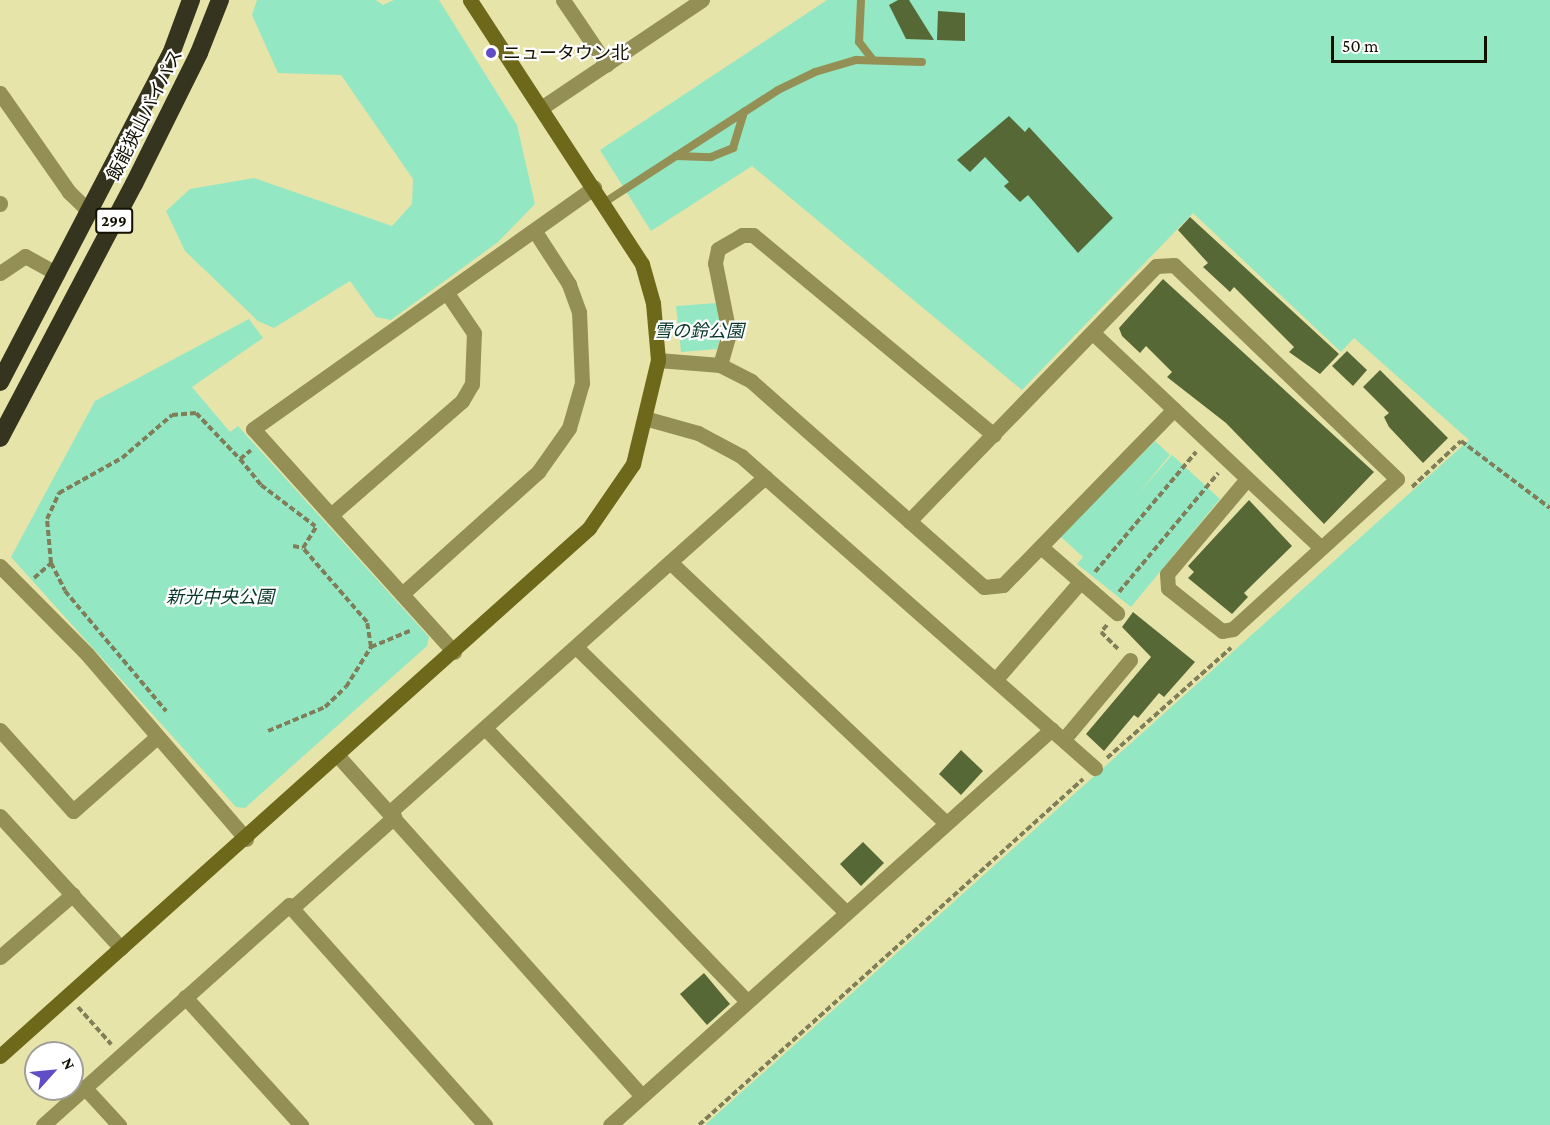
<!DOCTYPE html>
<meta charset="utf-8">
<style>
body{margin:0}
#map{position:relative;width:1550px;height:1125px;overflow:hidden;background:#e7e4aa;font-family:"Crimson Pro","Noto Sans JP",serif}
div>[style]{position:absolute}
.green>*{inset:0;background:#93e7c3}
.building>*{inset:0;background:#576837}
.path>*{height:4px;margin-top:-2px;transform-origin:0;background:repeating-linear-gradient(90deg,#807e58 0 6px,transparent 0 9px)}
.lane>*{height:8px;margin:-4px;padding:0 4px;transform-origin:4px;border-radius:4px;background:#949055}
.street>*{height:15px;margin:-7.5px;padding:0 7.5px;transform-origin:7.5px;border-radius:7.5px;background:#949055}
.secondary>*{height:15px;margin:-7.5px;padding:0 7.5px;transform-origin:7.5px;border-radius:7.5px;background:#6e681a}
.highway>*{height:18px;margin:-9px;padding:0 9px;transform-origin:9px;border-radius:9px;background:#35341e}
.dots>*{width:16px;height:16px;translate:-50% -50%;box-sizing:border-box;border:3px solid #fff;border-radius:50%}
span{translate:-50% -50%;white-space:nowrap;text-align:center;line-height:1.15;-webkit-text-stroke:4.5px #fff;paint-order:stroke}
.shield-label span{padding:2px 4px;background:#fff;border:2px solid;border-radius:4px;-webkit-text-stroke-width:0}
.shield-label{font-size:16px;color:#121000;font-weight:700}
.poi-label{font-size:18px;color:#121000}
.left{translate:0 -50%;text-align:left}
.street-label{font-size:18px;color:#121000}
.park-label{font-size:18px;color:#043525;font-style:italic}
.north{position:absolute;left:24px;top:1041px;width:60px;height:60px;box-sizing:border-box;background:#fff;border:2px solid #a09f99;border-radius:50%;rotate:63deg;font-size:16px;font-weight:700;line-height:24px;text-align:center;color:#121000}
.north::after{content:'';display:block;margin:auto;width:21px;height:27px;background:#604ec6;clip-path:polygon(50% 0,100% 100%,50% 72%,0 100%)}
.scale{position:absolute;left:1331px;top:36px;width:156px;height:27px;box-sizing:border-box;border:3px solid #121000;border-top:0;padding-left:8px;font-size:18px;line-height:21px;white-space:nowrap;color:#121000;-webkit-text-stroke:4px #fff;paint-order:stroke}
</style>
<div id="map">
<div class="green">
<div style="clip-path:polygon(257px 0,376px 0,383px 5px,394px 0,439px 0,517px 125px,535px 204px,498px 242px,391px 320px,376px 317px,350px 281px,274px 328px,258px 321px,185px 251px,166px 211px,190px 189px,254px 178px,392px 226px,412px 204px,413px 179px,341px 75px,278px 73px,252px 15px)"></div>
<div style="clip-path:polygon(827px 0,1550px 0,1550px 1125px,705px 1125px,1469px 440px,1354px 338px,1341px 352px,1193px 213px,1022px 390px,752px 166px,651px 231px,600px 150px)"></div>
<div style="clip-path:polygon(717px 303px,721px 334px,717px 349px,681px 352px,676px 306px)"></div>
<div style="clip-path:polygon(249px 319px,263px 338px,192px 387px,230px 432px,238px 426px,429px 637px,427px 646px,245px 808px,236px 807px,11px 557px,95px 401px)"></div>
<div style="clip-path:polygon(1155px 441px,1170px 455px,1136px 496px,1172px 455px,1220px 499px,1131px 607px,1077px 564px,1083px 557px,1060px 536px)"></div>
</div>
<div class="building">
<div style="clip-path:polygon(898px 0,909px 0,934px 40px,906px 39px,889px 5px)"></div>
<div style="clip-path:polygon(938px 11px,965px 13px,965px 41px,937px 40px)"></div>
<div style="clip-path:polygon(1009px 116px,1025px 132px,1029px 127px,1113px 218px,1078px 253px,1028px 195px,1020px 202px,1004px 186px,1009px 182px,985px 157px,970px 172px,957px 160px)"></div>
<div style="clip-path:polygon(1190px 217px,1339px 354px,1320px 374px,1289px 352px,1294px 347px,1234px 287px,1230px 292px,1203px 267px,1208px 263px,1178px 230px)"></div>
<div style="clip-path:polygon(1163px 279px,1374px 472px,1324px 524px,1226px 423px,1167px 377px,1172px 372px,1146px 346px,1140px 353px,1122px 336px,1119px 328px)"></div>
<div style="clip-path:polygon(1347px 351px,1367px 370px,1353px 386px,1332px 366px)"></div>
<div style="clip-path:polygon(1380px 370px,1448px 438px,1423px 463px,1389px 427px,1384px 417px,1389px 413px,1363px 387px)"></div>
<div style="clip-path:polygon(1249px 500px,1292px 546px,1244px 593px,1248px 597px,1232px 614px,1188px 578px,1194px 572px,1188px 566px)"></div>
<div style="clip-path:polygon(1133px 612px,1195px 662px,1164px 697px,1159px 693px,1138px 718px,1134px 715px,1104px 751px,1086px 734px,1151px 657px,1122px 627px)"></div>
<div style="clip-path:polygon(961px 750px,983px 771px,961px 795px,939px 774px)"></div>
<div style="clip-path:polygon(863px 842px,884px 863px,861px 886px,840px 864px)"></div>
<div style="clip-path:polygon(704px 973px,730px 1004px,707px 1025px,680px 994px)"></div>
</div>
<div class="path">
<div style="left:240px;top:459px;width:33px;rotate:51deg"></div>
<div style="left:261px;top:485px;width:68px;rotate:37.2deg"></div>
<div style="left:1412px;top:487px;width:67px;rotate:-43.2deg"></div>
<div style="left:1461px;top:441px;width:111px;rotate:37deg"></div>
<div style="left:293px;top:546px;width:10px;rotate:11deg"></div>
<div style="left:51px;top:563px;width:31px;rotate:63deg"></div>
<div style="left:65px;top:591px;width:157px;rotate:49.9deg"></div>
<div style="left:1095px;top:572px;width:157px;rotate:-49.9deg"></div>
<div style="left:34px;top:578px;width:23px;rotate:-41deg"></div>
<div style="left:51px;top:563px;width:44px;rotate:-95.2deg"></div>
<div style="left:47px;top:519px;width:29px;rotate:-65deg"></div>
<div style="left:59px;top:493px;width:72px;rotate:-29.1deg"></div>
<div style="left:122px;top:458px;width:66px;rotate:-40.7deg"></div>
<div style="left:172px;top:415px;width:24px;rotate:-5deg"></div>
<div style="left:196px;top:413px;width:64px;rotate:46.3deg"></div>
<div style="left:240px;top:459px;width:14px;rotate:-39deg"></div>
<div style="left:1119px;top:592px;width:155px;rotate:-50.2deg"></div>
<div style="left:1107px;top:625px;width:9px;rotate:131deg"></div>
<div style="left:1101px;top:632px;width:25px;rotate:45deg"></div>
<div style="left:371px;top:647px;width:44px;rotate:-22.5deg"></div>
<div style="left:268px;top:731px;width:62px;rotate:-22.8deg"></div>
<div style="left:325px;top:707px;width:29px;rotate:-44deg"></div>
<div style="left:346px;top:687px;width:47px;rotate:-58deg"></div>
<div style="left:371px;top:647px;width:25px;rotate:-99deg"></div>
<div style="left:367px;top:622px;width:98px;rotate:-130.9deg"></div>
<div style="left:303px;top:548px;width:25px;rotate:-58deg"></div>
<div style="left:1107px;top:758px;width:166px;rotate:-41.6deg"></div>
<div style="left:78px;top:1007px;width:50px;rotate:48.3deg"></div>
<div style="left:699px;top:1125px;width:517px;rotate:-42.02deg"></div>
</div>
<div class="lane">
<div style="left:861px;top:0;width:42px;rotate:92.7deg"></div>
<div style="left:859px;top:42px;width:23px;rotate:52deg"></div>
<div style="left:676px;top:156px;width:35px;rotate:2deg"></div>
<div style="left:711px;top:157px;width:24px;rotate:-22deg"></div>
<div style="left:733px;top:148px;width:38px;rotate:-73deg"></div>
<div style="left:605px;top:202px;width:206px;rotate:-32.9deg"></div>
<div style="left:778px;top:90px;width:41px;rotate:-25.9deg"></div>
<div style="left:815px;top:72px;width:43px;rotate:-16.3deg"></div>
<div style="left:856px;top:60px;width:66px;rotate:1.7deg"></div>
</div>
<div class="street">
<div style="left:563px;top:0;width:78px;rotate:55.9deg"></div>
<div style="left:0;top:93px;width:121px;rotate:55.1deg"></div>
<div style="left:69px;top:192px;width:29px;rotate:44deg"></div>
<div style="left:541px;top:108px;width:194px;rotate:-33.9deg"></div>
<div style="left:0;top:203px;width:1px;rotate:90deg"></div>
<div style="left:0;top:273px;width:30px;rotate:-34deg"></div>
<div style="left:25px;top:256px;width:37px;rotate:29deg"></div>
<div style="left:1093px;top:333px;width:313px;rotate:43.3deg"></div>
<div style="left:658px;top:360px;width:62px;rotate:4.6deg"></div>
<div style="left:720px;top:365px;width:35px;rotate:27deg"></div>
<div style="left:751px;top:381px;width:311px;rotate:41.5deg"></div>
<div style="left:984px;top:587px;width:19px;rotate:-6deg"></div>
<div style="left:1003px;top:585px;width:245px;rotate:-45.8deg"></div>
<div style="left:720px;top:365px;width:33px;rotate:-74deg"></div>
<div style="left:729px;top:333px;width:71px;rotate:-101.3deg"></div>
<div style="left:715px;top:263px;width:14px;rotate:-78deg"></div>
<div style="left:718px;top:249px;width:28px;rotate:-30deg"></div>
<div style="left:742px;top:235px;width:11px"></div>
<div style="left:753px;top:235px;width:313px;rotate:39.7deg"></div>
<div style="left:648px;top:419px;width:52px;rotate:15.6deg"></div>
<div style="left:698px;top:433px;width:49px;rotate:28.1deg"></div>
<div style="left:741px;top:456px;width:472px;rotate:41.4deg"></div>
<div style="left:332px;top:514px;width:172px;rotate:-41deg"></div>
<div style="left:462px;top:401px;width:20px;rotate:-60deg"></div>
<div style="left:472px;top:384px;width:51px;rotate:-87.8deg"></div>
<div style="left:474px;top:333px;width:48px;rotate:-124deg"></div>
<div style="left:909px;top:521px;width:355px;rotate:-45.9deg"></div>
<div style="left:1156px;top:266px;width:18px;rotate:-3deg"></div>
<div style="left:1174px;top:265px;width:309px;rotate:43.8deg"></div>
<div style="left:1397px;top:479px;width:222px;rotate:137.6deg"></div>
<div style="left:1233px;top:629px;width:11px;rotate:170deg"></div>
<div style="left:1222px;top:631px;width:69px;rotate:-141.5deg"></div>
<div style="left:1168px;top:588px;width:14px;rotate:-94deg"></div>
<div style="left:1167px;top:574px;width:124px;rotate:-49.9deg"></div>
<div style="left:1041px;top:547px;width:101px;rotate:41deg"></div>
<div style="left:670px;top:562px;width:378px;rotate:43.4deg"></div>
<div style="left:0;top:566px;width:124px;rotate:45.3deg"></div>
<div style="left:87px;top:654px;width:244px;rotate:49.3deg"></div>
<div style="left:402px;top:594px;width:183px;rotate:-41.9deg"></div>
<div style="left:538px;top:472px;width:54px;rotate:-54.8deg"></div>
<div style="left:569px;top:428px;width:47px;rotate:-73.9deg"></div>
<div style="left:582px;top:383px;width:71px;rotate:-92.4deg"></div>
<div style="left:579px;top:312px;width:30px;rotate:-110deg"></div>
<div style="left:569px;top:284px;width:64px;rotate:-122.9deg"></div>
<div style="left:576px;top:647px;width:377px;rotate:44.5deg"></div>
<div style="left:454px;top:652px;width:300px;rotate:-132deg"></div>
<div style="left:253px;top:429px;width:418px;rotate:-35.3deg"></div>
<div style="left:996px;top:679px;width:128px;rotate:-49.1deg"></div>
<div style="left:486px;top:729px;width:377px;rotate:46.2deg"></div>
<div style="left:0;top:730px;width:109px;rotate:48deg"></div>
<div style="left:73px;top:811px;width:112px;rotate:-41.4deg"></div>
<div style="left:1064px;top:739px;width:103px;rotate:-50.1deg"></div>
<div style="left:338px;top:756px;width:456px;rotate:48.2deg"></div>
<div style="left:390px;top:812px;width:503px;rotate:-41.78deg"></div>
<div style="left:0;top:816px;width:179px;rotate:47.5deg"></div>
<div style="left:292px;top:908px;width:137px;rotate:-41.7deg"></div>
<div style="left:0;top:957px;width:96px;rotate:-40.8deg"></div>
<div style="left:185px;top:997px;width:173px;rotate:47.8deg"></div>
<div style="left:84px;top:1087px;width:52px;rotate:47.4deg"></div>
<div style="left:43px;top:1125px;width:330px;rotate:-41.8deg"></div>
<div style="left:289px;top:905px;width:295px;rotate:48.3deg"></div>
<div style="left:610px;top:1125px;width:593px;rotate:-41.86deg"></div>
</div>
<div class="secondary">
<div style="left:0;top:1056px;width:791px;rotate:-41.87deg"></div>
<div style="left:589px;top:528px;width:78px;rotate:-55.5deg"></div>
<div style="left:633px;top:464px;width:107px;rotate:-76.5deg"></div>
<div style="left:658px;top:360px;width:57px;rotate:-95deg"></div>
<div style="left:653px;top:303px;width:41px;rotate:-105.8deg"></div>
<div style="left:642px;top:264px;width:315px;rotate:-123.1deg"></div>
</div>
<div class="highway">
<div style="left:0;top:382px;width:370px;rotate:-62.5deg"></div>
<div style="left:171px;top:54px;width:58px;rotate:-69.7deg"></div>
<div style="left:0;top:438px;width:287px;rotate:-62.2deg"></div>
<div style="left:134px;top:184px;width:146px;rotate:-63.6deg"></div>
<div style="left:199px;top:53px;width:57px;rotate:-68.4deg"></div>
</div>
<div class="dots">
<div style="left:491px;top:53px;background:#604ec6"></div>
</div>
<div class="shield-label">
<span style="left:114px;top:221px">299</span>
</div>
<div class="poi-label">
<span class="left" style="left:503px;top:53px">ニュータウン北</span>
</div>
<div class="street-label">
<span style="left:145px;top:115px;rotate:-63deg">飯能狭山バイパス</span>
</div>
<div class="park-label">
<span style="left:699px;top:331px">雪の鈴公園</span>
<span style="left:220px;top:597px">新光中央公園</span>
</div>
<div class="north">N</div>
<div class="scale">50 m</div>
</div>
